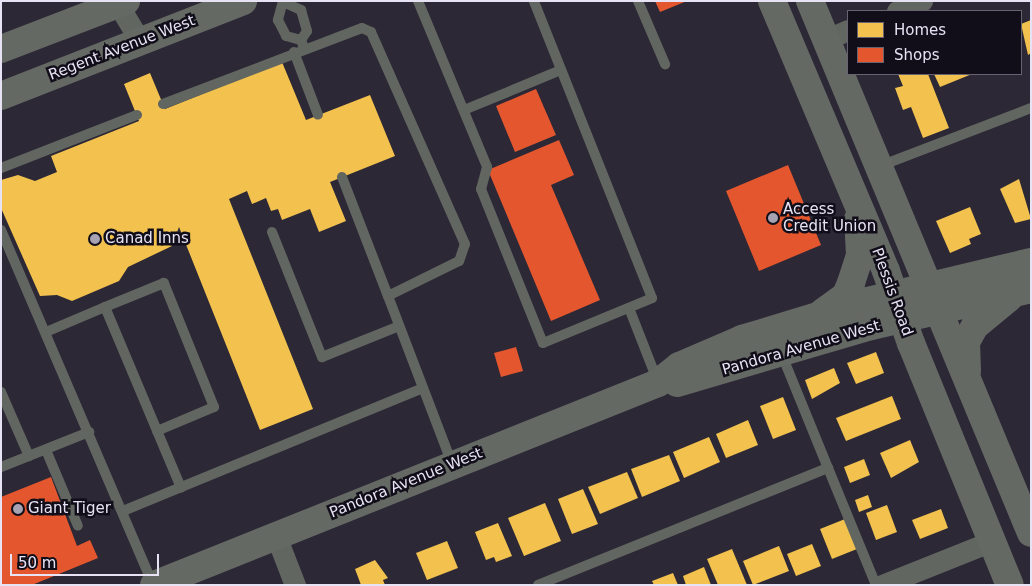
<!DOCTYPE html>
<style>
body{margin:0}
#map{position:relative;width:1032px;height:586px;overflow:hidden;background:#2c2836;font-family:"DejaVu Sans",sans-serif}
div>[style]{position:absolute}
.homes>*{inset:0;background:#f2c14e}
.shops>*{inset:0;background:#e4572e}
.lane>*{height:10px;margin:-5px;padding:0 5px;transform-origin:5px;border-radius:5px;background:#626660}
.street>*{height:21px;margin:-10.5px;padding:0 10.5px;transform-origin:10.5px;border-radius:10.5px;background:#626660}
.secondary>*{height:28px;margin:-14px;padding:0 14px;transform-origin:14px;border-radius:14px;background:#656964}
.dots>*{width:14px;height:14px;translate:-50% -50%;box-sizing:border-box;border:2px solid #110e19;border-radius:50%}
span{translate:-50% -50%;white-space:nowrap;text-align:center;line-height:1.15;-webkit-text-stroke:5px #110e19;paint-order:stroke}
.street-label{font-size:15px;color:#e7e3f5}
.poi-label{font-size:15px;color:#e7e3f5}
.left{translate:0 -50%;text-align:left}
.frame{position:absolute;inset:0;border:2px solid #e7e3f5;pointer-events:none}
.legend{position:absolute;left:847px;top:10px;width:175px;height:65px;box-sizing:border-box;background:#110e19;border:1px solid #676371;margin:0;padding:6px 9px;list-style:none;font-size:15px;color:#e7e3f5}
.legend li{display:flex;align-items:center;gap:10px;height:25px}
.legend b{width:25px;border:1px solid #676371}
.scale{position:absolute;left:10px;top:554px;width:149px;height:22px;box-sizing:border-box;border:2px solid #e7e3f5;border-top:0;padding-left:6px;font-size:15px;line-height:18px;white-space:nowrap;color:#e7e3f5;-webkit-text-stroke:4px #110e19;paint-order:stroke}
</style>
<div id="map">
<div class="homes">
<div style="clip-path:polygon(1031px 20px,1031px 53px,1028px 55px,1021px 24px)"></div>
<div style="clip-path:polygon(282px 62px,306px 120px,370px 95px,395px 156px,330px 182px,346px 221px,319px 232px,310px 209px,282px 220px,278px 209px,271px 211px,266px 198px,252px 204px,247px 191px,229px 199px,313px 409px,260px 430px,179px 227px,172px 246px,128px 267px,119px 281px,72px 301px,57px 295px,40px 296px,1px 208px,1px 180px,18px 175px,35px 181px,57px 172px,51px 156px,139px 121px,124px 84px,150px 73px,165px 109px)"></div>
<div style="clip-path:polygon(898px 74px,928px 74px,949px 128px,923px 138px,911px 107px,903px 110px,895px 88px,903px 86px)"></div>
<div style="clip-path:polygon(934px 74px,972px 74px,940px 87px)"></div>
<div style="clip-path:polygon(1019px 179px,1031px 219px,1015px 223px,1000px 189px)"></div>
<div style="clip-path:polygon(970px 207px,981px 234px,969px 239px,971px 244px,950px 253px,936px 221px)"></div>
<div style="clip-path:polygon(876px 352px,884px 373px,856px 384px,847px 363px)"></div>
<div style="clip-path:polygon(834px 368px,840px 383px,812px 399px,805px 380px)"></div>
<div style="clip-path:polygon(892px 396px,901px 419px,846px 441px,836px 418px)"></div>
<div style="clip-path:polygon(783px 397px,796px 430px,773px 439px,760px 406px)"></div>
<div style="clip-path:polygon(748px 420px,758px 445px,726px 458px,716px 434px)"></div>
<div style="clip-path:polygon(709px 437px,720px 462px,684px 478px,673px 452px)"></div>
<div style="clip-path:polygon(910px 440px,919px 462px,891px 478px,880px 453px)"></div>
<div style="clip-path:polygon(669px 455px,680px 481px,642px 497px,631px 469px)"></div>
<div style="clip-path:polygon(864px 459px,870px 475px,850px 483px,844px 467px)"></div>
<div style="clip-path:polygon(627px 472px,638px 498px,600px 514px,588px 487px)"></div>
<div style="clip-path:polygon(583px 489px,598px 524px,572px 534px,558px 499px)"></div>
<div style="clip-path:polygon(868px 495px,872px 507px,859px 512px,855px 500px)"></div>
<div style="clip-path:polygon(545px 503px,561px 541px,524px 556px,508px 518px)"></div>
<div style="clip-path:polygon(887px 505px,897px 532px,876px 540px,866px 513px)"></div>
<div style="clip-path:polygon(941px 509px,948px 528px,920px 539px,912px 520px)"></div>
<div style="clip-path:polygon(845px 519px,857px 549px,832px 559px,820px 529px)"></div>
<div style="clip-path:polygon(498px 523px,512px 556px,496px 562px,494px 557px,486px 560px,475px 532px)"></div>
<div style="clip-path:polygon(447px 541px,458px 568px,427px 580px,416px 553px)"></div>
<div style="clip-path:polygon(812px 544px,821px 566px,796px 576px,787px 554px)"></div>
<div style="clip-path:polygon(779px 546px,789px 571px,753px 585px,743px 561px)"></div>
<div style="clip-path:polygon(732px 549px,747px 585px,718px 585px,707px 559px)"></div>
<div style="clip-path:polygon(375px 560px,388px 578px,383px 580px,385px 585px,361px 585px,355px 569px)"></div>
<div style="clip-path:polygon(704px 567px,711px 585px,686px 585px,683px 576px)"></div>
<div style="clip-path:polygon(673px 573px,678px 585px,654px 585px,652px 581px)"></div>
</div>
<div class="shops">
<div style="clip-path:polygon(655px 1px,687px 1px,660px 12px)"></div>
<div style="clip-path:polygon(536px 89px,556px 135px,515px 152px,496px 106px)"></div>
<div style="clip-path:polygon(559px 140px,574px 175px,551px 185px,600px 300px,551px 321px,488px 170px)"></div>
<div style="clip-path:polygon(788px 165px,821px 245px,759px 271px,726px 191px)"></div>
<div style="clip-path:polygon(516px 347px,523px 371px,501px 377px,494px 353px)"></div>
<div style="clip-path:polygon(51px 477px,77px 546px,90px 540px,98px 558px,32px 585px,1px 585px,1px 497px)"></div>
</div>
<div class="lane">
<div style="left:283px;top:1px;width:20px;rotate:105deg"></div>
<div style="left:278px;top:20px;width:18px;rotate:63deg"></div>
<div style="left:286px;top:36px;width:16px;rotate:15deg"></div>
<div style="left:301px;top:40px;width:9px;rotate:69deg"></div>
<div style="left:418px;top:1px;width:180px;rotate:67.4deg"></div>
<div style="left:487px;top:167px;width:23px;rotate:105deg"></div>
<div style="left:481px;top:189px;width:166px;rotate:68.1deg"></div>
<div style="left:543px;top:343px;width:118px;rotate:-22.4deg"></div>
<div style="left:652px;top:298px;width:320px;rotate:-111.7deg"></div>
<div style="left:638px;top:1px;width:69px;rotate:66.8deg"></div>
<div style="left:283px;top:2px;width:20px;rotate:24deg"></div>
<div style="left:301px;top:10px;width:22px;rotate:74deg"></div>
<div style="left:307px;top:31px;width:11px;rotate:124deg"></div>
<div style="left:294px;top:52px;width:67px;rotate:69.1deg"></div>
<div style="left:163px;top:104px;width:213px;rotate:-20.9deg"></div>
<div style="left:362px;top:28px;width:10px;rotate:24deg"></div>
<div style="left:371px;top:32px;width:232px;rotate:66.1deg"></div>
<div style="left:465px;top:244px;width:18px;rotate:109deg"></div>
<div style="left:459px;top:261px;width:79px;rotate:153.8deg"></div>
<div style="left:388px;top:296px;width:180px;rotate:69.1deg"></div>
<div style="left:464px;top:110px;width:105px;rotate:-22.4deg"></div>
<div style="left:880px;top:166px;width:162px;rotate:-21deg"></div>
<div style="left:1px;top:168px;width:146px;rotate:-21.3deg"></div>
<div style="left:342px;top:177px;width:128px;rotate:68.9deg"></div>
<div style="left:1px;top:230px;width:386px;rotate:66.8deg"></div>
<div style="left:272px;top:232px;width:135px;rotate:68.2deg"></div>
<div style="left:322px;top:357px;width:83px;rotate:-21.9deg"></div>
<div style="left:629px;top:308px;width:79px;rotate:68.6deg"></div>
<div style="left:46px;top:332px;width:64px;rotate:-23deg"></div>
<div style="left:1px;top:392px;width:70px;rotate:66.4deg"></div>
<div style="left:157px;top:431px;width:62px;rotate:-22.8deg"></div>
<div style="left:214px;top:407px;width:134px;rotate:-112deg"></div>
<div style="left:164px;top:283px;width:64px;rotate:157.9deg"></div>
<div style="left:105px;top:307px;width:196px;rotate:67.2deg"></div>
<div style="left:46px;top:450px;width:82px;rotate:67.2deg"></div>
<div style="left:1px;top:467px;width:95px;rotate:-21.7deg"></div>
<div style="left:828px;top:468px;width:126px;rotate:67.7deg"></div>
<div style="left:123px;top:511px;width:324px;rotate:-22.3deg"></div>
<div style="left:538px;top:585px;width:313px;rotate:-22deg"></div>
<div style="left:828px;top:468px;width:124px;rotate:-112.2deg"></div>
</div>
<div class="street">
<div style="left:116px;top:1px;width:47px;rotate:59deg"></div>
<div style="left:897px;top:11px;width:27px;rotate:-22deg"></div>
<div style="left:827px;top:39px;width:23px;rotate:-23deg"></div>
<div style="left:276px;top:536px;width:53px;rotate:68.8deg"></div>
<div style="left:882px;top:585px;width:118px;rotate:-21.8deg"></div>
</div>
<div class="secondary">
<div style="left:772px;top:1px;width:293px;rotate:67.1deg"></div>
<div style="left:886px;top:271px;width:76px;rotate:70.9deg"></div>
<div style="left:911px;top:343px;width:261px;rotate:67.8deg"></div>
<div style="left:810px;top:1px;width:576px;rotate:67.44deg"></div>
<div style="left:1px;top:49px;width:134px;rotate:-21deg"></div>
<div style="left:1px;top:96px;width:260px;rotate:-21.4deg"></div>
<div style="left:823px;top:312px;width:29px;rotate:-36deg"></div>
<div style="left:846px;top:295px;width:13px;rotate:-67deg"></div>
<div style="left:851px;top:283px;width:29px;rotate:-72deg"></div>
<div style="left:860px;top:255px;width:36px;rotate:-93deg"></div>
<div style="left:967px;top:371px;width:29px;rotate:-92deg"></div>
<div style="left:966px;top:342px;width:18px;rotate:-61deg"></div>
<div style="left:975px;top:326px;width:44px;rotate:-39.5deg"></div>
<div style="left:677px;top:383px;width:202px;rotate:-16.4deg"></div>
<div style="left:871px;top:326px;width:164px;rotate:-13deg"></div>
<div style="left:154px;top:585px;width:543px;rotate:-21.84deg"></div>
<div style="left:658px;top:383px;width:27px;rotate:-39deg"></div>
<div style="left:679px;top:366px;width:69px;rotate:-23.2deg"></div>
<div style="left:742px;top:339px;width:131px;rotate:-16.9deg"></div>
<div style="left:867px;top:301px;width:169px;rotate:-13.4deg"></div>
</div>
<div class="dots">
<div style="left:773px;top:218px;background:#a6a2b2"></div>
<div style="left:95px;top:239px;background:#a6a2b2"></div>
<div style="left:18px;top:509px;background:#a6a2b2"></div>
</div>
<div class="street-label">
<span style="left:122px;top:48px;rotate:-21deg">Regent Avenue West</span>
<span style="left:892px;top:292px;rotate:70deg">Plessis Road</span>
<span style="left:801px;top:348px;rotate:-16deg">Pandora Avenue West</span>
<span style="left:406px;top:483px;rotate:-22deg">Pandora Avenue West</span>
</div>
<div class="poi-label">
<span class="left" style="left:783px;top:218px">Access<br>Credit Union</span>
<span class="left" style="left:105px;top:239px">Canad Inns</span>
<span class="left" style="left:28px;top:509px">Giant Tiger</span>
</div>
<div class="frame"></div>
<ul class="legend">
<li><b style="height:14px;background:#f2c14e"></b>Homes</li>
<li><b style="height:14px;background:#e4572e"></b>Shops</li>
</ul>
<div class="scale">50 m</div>
</div>
